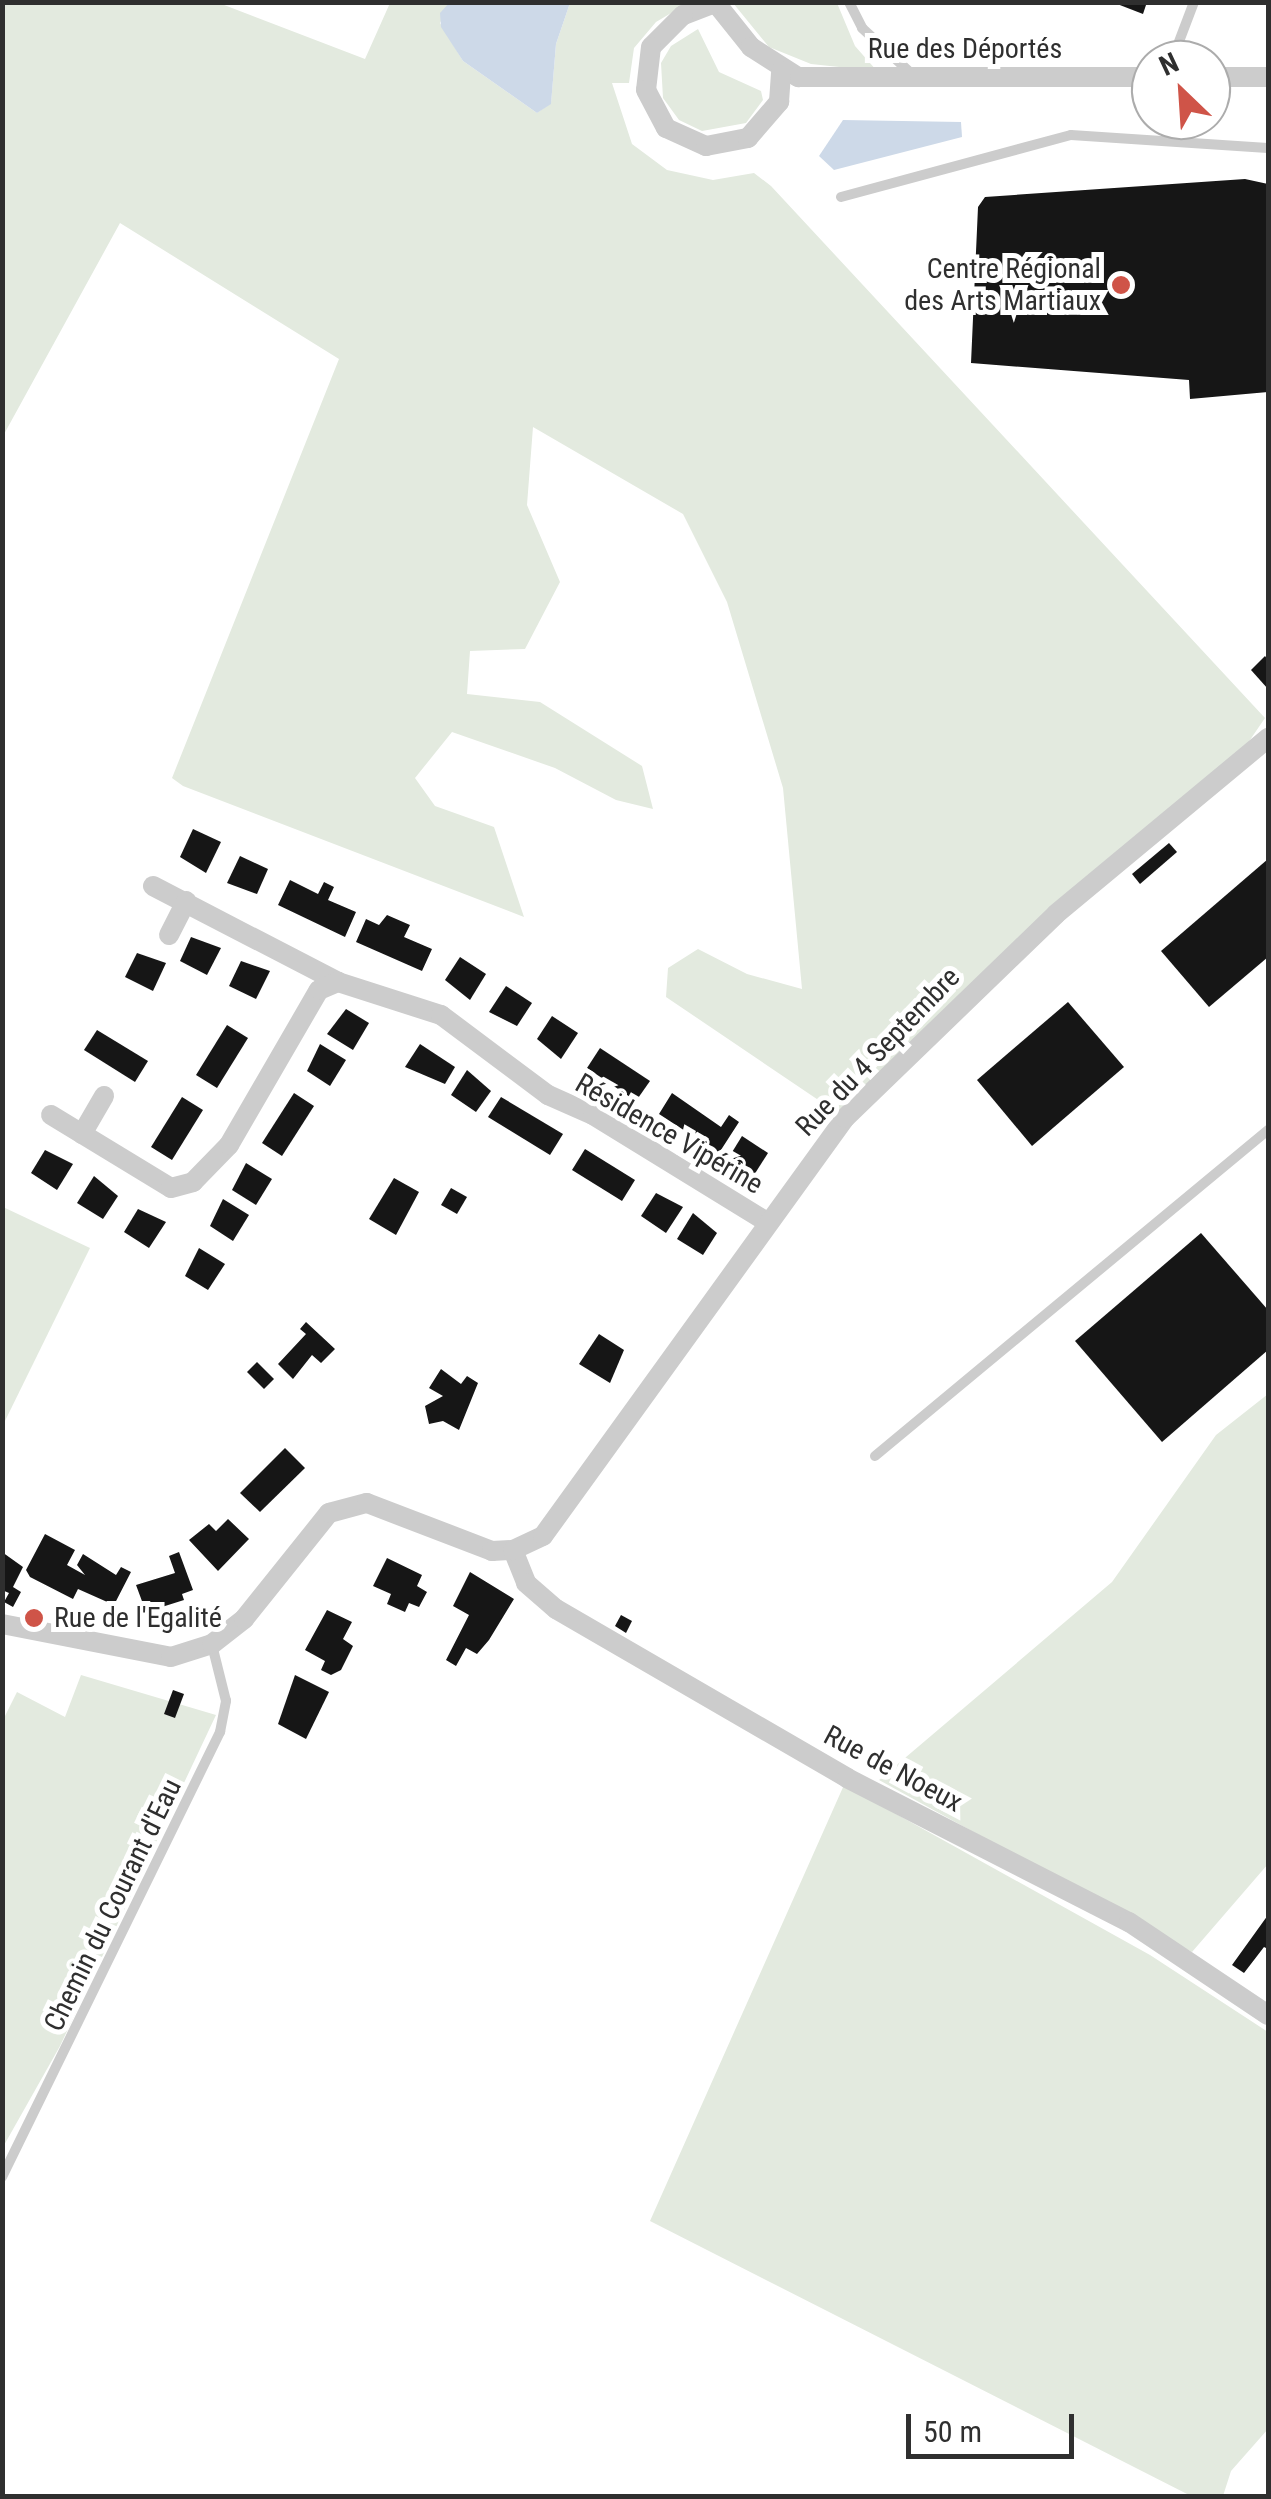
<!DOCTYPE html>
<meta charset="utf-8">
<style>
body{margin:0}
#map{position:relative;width:1271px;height:2499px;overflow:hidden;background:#fff;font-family:"Roboto Condensed",sans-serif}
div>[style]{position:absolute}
.green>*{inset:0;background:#e3eadf}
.water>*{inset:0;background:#cdd9e8}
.building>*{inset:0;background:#161616}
.lane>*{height:10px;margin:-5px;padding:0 5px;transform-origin:5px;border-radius:5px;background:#ccc}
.street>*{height:20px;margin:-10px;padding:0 10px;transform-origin:10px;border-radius:10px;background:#ccc}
.dots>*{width:28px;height:28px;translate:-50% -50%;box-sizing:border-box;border:5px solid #fff;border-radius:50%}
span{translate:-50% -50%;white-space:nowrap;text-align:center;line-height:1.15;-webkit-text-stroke:10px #fff;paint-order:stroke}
.street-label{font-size:28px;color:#2f2f2f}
.poi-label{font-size:28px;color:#2f2f2f}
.right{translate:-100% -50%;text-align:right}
.left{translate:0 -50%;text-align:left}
.frame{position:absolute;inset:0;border:5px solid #2f2f2f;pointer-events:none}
.north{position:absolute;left:1131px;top:40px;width:100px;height:100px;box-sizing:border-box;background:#fff;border:2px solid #acacac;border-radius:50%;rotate:335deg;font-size:28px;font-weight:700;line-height:40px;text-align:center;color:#2f2f2f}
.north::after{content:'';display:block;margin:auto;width:35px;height:45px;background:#cf5448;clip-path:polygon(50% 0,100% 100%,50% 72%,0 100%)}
.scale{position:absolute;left:906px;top:2414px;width:168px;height:45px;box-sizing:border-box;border:5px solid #2f2f2f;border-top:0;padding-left:12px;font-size:30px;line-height:35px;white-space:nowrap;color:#2f2f2f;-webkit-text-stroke:8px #fff;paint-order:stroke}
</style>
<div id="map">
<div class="green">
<div style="clip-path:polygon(3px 3px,219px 3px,365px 59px,390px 3px,450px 3px,440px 23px,463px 61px,537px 113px,551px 103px,556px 44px,570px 3px,688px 3px,656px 22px,634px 48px,629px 83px,612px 83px,632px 144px,667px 170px,713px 180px,754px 173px,771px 186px,1265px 718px,1239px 756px,845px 1118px,666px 997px,668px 968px,698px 949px,747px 974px,802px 989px,783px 788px,727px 602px,683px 514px,533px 427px,527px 505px,560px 582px,525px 649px,470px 651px,467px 694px,540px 702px,642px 766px,653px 809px,616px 800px,555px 768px,452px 732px,415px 778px,435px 806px,494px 827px,524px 917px,183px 786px,172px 778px,339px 359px,120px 223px,3px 436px)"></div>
<div style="clip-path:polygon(733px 3px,837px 3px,855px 46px,877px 71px,811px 64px,769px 47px)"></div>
<div style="clip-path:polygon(698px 29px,719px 72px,761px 91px,763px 100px,746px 123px,702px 131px,679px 120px,663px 98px,661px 63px,671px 46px)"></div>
<div style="clip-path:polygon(3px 1207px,90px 1248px,3px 1425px)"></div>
<div style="clip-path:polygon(1268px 1394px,1268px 1864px,1192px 1952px,879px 1780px,1112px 1582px,1216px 1435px)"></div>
<div style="clip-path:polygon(81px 1675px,216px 1715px,60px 2046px,3px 2147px,2px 1722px,17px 1692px,65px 1717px)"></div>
<div style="clip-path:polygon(844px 1785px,1150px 1955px,1268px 2032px,1268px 2429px,1231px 2471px,1223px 2496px,1191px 2496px,650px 2221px)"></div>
</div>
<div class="water">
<div style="clip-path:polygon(450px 2px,570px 3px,556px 44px,551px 104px,537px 113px,463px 61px,441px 27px,440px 13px)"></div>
<div style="clip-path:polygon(843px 120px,961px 122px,962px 137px,834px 170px,819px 156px)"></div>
</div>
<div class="building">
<div style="clip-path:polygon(1112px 2px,1147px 2px,1143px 14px)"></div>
<div style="clip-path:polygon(1245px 179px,1268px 184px,1268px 392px,1190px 399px,1189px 380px,971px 363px,978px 207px,985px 197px)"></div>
<div style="clip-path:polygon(1265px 656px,1268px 660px,1268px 689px,1251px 670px)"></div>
<div style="clip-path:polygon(193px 829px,221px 842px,206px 873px,180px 857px)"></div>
<div style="clip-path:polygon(1169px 843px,1177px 852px,1140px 884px,1132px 874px)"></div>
<div style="clip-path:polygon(240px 856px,268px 869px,257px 894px,227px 883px)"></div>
<div style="clip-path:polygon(1268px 859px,1268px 957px,1209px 1007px,1161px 951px)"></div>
<div style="clip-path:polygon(290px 880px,318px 894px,324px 882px,334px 887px,328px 900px,356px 912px,345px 937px,278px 905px)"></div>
<div style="clip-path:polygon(387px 915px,410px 925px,404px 937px,432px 949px,422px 971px,356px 942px,366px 919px,379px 925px)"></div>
<div style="clip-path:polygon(191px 937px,221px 948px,207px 975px,180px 961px)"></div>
<div style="clip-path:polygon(137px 953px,166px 963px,153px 991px,125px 977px)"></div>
<div style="clip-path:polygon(460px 957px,486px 974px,470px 1000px,445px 980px)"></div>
<div style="clip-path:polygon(241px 961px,270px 971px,256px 999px,229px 986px)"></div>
<div style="clip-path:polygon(506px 986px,532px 1003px,517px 1026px,489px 1012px)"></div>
<div style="clip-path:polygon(1068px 1002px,1124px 1067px,1032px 1146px,977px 1080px)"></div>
<div style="clip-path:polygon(346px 1009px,369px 1023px,353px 1050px,327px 1034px)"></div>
<div style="clip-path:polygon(552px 1016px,578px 1033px,561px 1059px,537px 1039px)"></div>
<div style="clip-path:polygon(227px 1025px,248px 1038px,217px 1088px,196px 1075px)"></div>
<div style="clip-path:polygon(97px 1030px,148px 1061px,135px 1082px,84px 1050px)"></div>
<div style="clip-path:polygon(320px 1044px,346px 1060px,330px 1086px,307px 1071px)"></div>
<div style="clip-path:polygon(420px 1044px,455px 1067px,445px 1084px,405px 1067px)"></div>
<div style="clip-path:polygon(600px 1048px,650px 1081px,636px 1101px,587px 1068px)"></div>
<div style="clip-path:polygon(467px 1070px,491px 1091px,476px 1112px,451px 1095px)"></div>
<div style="clip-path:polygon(294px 1093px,314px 1106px,282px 1156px,262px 1143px)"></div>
<div style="clip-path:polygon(672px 1093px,721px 1127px,729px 1115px,739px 1122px,719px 1153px,659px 1114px)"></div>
<div style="clip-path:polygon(182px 1097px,203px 1110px,172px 1160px,151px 1147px)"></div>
<div style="clip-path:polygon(501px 1097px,563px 1134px,550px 1155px,488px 1117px)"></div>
<div style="clip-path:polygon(742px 1136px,768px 1153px,754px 1175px,726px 1162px)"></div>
<div style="clip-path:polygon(585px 1149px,635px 1180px,622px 1201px,572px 1170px)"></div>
<div style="clip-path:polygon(45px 1150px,73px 1164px,57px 1190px,31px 1173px)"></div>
<div style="clip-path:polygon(246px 1163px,272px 1179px,256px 1205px,232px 1190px)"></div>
<div style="clip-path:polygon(94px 1176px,118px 1196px,103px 1219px,77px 1203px)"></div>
<div style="clip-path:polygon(394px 1178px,419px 1192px,396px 1235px,369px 1219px)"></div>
<div style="clip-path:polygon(451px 1188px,467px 1197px,457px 1214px,441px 1205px)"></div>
<div style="clip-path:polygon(656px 1193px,683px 1207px,666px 1233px,641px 1216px)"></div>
<div style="clip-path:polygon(223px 1199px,249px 1215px,233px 1241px,210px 1226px)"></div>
<div style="clip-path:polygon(138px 1209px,166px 1222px,149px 1248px,124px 1232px)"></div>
<div style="clip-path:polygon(693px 1213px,717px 1233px,703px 1255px,677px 1239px)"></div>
<div style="clip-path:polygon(1201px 1233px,1268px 1310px,1268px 1350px,1162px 1442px,1075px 1341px)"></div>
<div style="clip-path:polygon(199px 1248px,225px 1264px,208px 1290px,185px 1276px)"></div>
<div style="clip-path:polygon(306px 1322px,335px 1349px,321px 1363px,312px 1355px,293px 1379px,278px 1364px,306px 1334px,300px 1329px)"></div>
<div style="clip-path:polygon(599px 1334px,624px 1350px,610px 1383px,579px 1364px)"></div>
<div style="clip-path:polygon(257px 1362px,274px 1379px,264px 1389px,247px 1372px)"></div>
<div style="clip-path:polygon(441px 1369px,461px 1384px,467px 1376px,478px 1383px,459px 1430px,443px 1421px,429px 1424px,425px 1406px,443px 1396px,429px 1388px)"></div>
<div style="clip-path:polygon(285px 1448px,305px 1468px,260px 1512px,240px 1493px)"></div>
<div style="clip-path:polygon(228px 1519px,249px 1539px,218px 1571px,189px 1540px,209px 1524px,216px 1531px)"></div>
<div style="clip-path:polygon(45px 1534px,75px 1550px,67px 1565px,85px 1575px,77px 1565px,83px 1554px,116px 1575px,121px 1567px,131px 1572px,114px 1605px,78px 1589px,73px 1599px,30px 1577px,26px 1570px)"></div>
<div style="clip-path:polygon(2px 1552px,23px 1567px,13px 1587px,21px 1592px,13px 1607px,4px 1602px,9px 1593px,2px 1590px)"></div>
<div style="clip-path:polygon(179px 1552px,193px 1590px,182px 1594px,184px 1600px,146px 1612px,136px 1585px,175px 1573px,169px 1556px)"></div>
<div style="clip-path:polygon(387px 1558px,422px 1575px,417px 1586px,427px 1592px,419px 1607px,409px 1603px,405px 1612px,387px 1604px,391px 1594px,373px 1586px)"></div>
<div style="clip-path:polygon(470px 1572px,514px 1599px,489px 1640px,477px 1654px,466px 1648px,456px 1666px,446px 1660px,469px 1615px,453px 1606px)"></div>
<div style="clip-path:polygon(327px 1610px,352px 1622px,343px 1639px,353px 1646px,341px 1670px,331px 1675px,321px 1670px,325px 1661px,305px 1650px)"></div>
<div style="clip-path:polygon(621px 1615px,632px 1621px,626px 1633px,615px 1626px)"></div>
<div style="clip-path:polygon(295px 1675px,329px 1692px,306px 1739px,278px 1724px)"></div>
<div style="clip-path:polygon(173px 1690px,184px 1694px,175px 1718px,164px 1714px)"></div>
<div style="clip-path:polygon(1268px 1915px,1268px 1949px,1264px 1947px,1244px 1973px,1232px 1965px)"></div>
</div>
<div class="lane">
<div style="left:849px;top:2px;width:29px;rotate:63deg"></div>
<div style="left:862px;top:28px;width:71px;rotate:42.7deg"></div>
<div style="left:1172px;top:60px;width:62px;rotate:-69.2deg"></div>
<div style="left:841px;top:197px;width:238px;rotate:-15.1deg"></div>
<div style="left:1071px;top:135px;width:197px;rotate:3.8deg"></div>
<div style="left:875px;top:1456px;width:511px;rotate:-39.68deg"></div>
<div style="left:2px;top:2177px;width:496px;rotate:-63.9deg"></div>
<div style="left:220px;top:1732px;width:32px;rotate:-79deg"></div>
<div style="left:226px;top:1701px;width:58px;rotate:-104deg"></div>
</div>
<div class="street">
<div style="left:715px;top:2px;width:58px;rotate:51.3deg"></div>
<div style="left:751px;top:47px;width:56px;rotate:32.6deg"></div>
<div style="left:798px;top:77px;width:353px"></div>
<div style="left:715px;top:3px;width:34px;rotate:159deg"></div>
<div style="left:683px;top:15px;width:45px;rotate:135deg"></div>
<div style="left:651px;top:47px;width:43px;rotate:96.6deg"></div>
<div style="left:646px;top:90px;width:43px;rotate:62.2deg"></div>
<div style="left:666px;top:128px;width:44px;rotate:24.2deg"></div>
<div style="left:706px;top:146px;width:43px;rotate:-10.8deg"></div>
<div style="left:748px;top:138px;width:48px;rotate:-49.3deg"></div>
<div style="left:779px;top:102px;width:31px;rotate:-86deg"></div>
<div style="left:1211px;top:77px;width:57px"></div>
<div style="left:153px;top:886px;width:208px;rotate:27.4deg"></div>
<div style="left:338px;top:982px;width:108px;rotate:17.8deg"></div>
<div style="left:441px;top:1015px;width:134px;rotate:36.8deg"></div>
<div style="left:548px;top:1095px;width:49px;rotate:24deg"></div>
<div style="left:593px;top:1115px;width:202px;rotate:31.6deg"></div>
<div style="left:169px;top:935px;width:38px;rotate:-63deg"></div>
<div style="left:51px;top:1115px;width:140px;rotate:31.3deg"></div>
<div style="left:171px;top:1188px;width:23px;rotate:-15deg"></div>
<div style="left:193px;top:1182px;width:52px;rotate:-45.8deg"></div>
<div style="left:229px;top:1145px;width:179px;rotate:-59.9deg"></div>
<div style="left:319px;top:990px;width:21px;rotate:-23deg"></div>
<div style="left:82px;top:1134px;width:44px;rotate:-59.9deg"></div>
<div style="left:513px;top:1550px;width:35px;rotate:68deg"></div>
<div style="left:526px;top:1583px;width:40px;rotate:41deg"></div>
<div style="left:556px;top:1609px;width:337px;rotate:30.1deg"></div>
<div style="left:847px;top:1778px;width:317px;rotate:27.1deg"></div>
<div style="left:1129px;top:1922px;width:167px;rotate:33.8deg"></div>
<div style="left:2px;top:1624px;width:172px;rotate:11deg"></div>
<div style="left:171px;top:1657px;width:43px;rotate:-17.6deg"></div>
<div style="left:212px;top:1644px;width:41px;rotate:-38deg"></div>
<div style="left:244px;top:1619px;width:136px;rotate:-51.3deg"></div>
<div style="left:329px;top:1513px;width:39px;rotate:-15deg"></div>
<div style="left:367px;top:1503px;width:134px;rotate:21deg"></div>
<div style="left:492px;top:1551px;width:21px;rotate:-3deg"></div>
<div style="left:513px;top:1550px;width:33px;rotate:-25deg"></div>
<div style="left:543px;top:1536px;width:516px;rotate:-54.15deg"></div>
<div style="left:845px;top:1118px;width:293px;rotate:-44deg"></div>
<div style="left:1056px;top:914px;width:276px;rotate:-39.7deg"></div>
</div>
<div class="dots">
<div style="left:1121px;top:285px;background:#cf5448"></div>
<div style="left:34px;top:1618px;background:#cf5448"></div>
</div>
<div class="street-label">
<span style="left:965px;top:49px">Rue des Déportés</span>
<span style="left:878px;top:1052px;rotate:-46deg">Rue du 4 Septembre</span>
<span style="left:669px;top:1134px;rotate:30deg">Résidence Vipérine</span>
<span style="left:893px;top:1769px;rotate:28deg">Rue de Noeux</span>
<span style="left:113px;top:1905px;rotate:-64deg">Chemin du Courant d'Eau</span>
</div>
<div class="poi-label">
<span class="right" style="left:1101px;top:285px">Centre Régional<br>des Arts Martiaux</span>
<span class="left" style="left:54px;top:1618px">Rue de l'Egalité</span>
</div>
<div class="frame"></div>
<div class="north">N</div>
<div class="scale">50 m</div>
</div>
